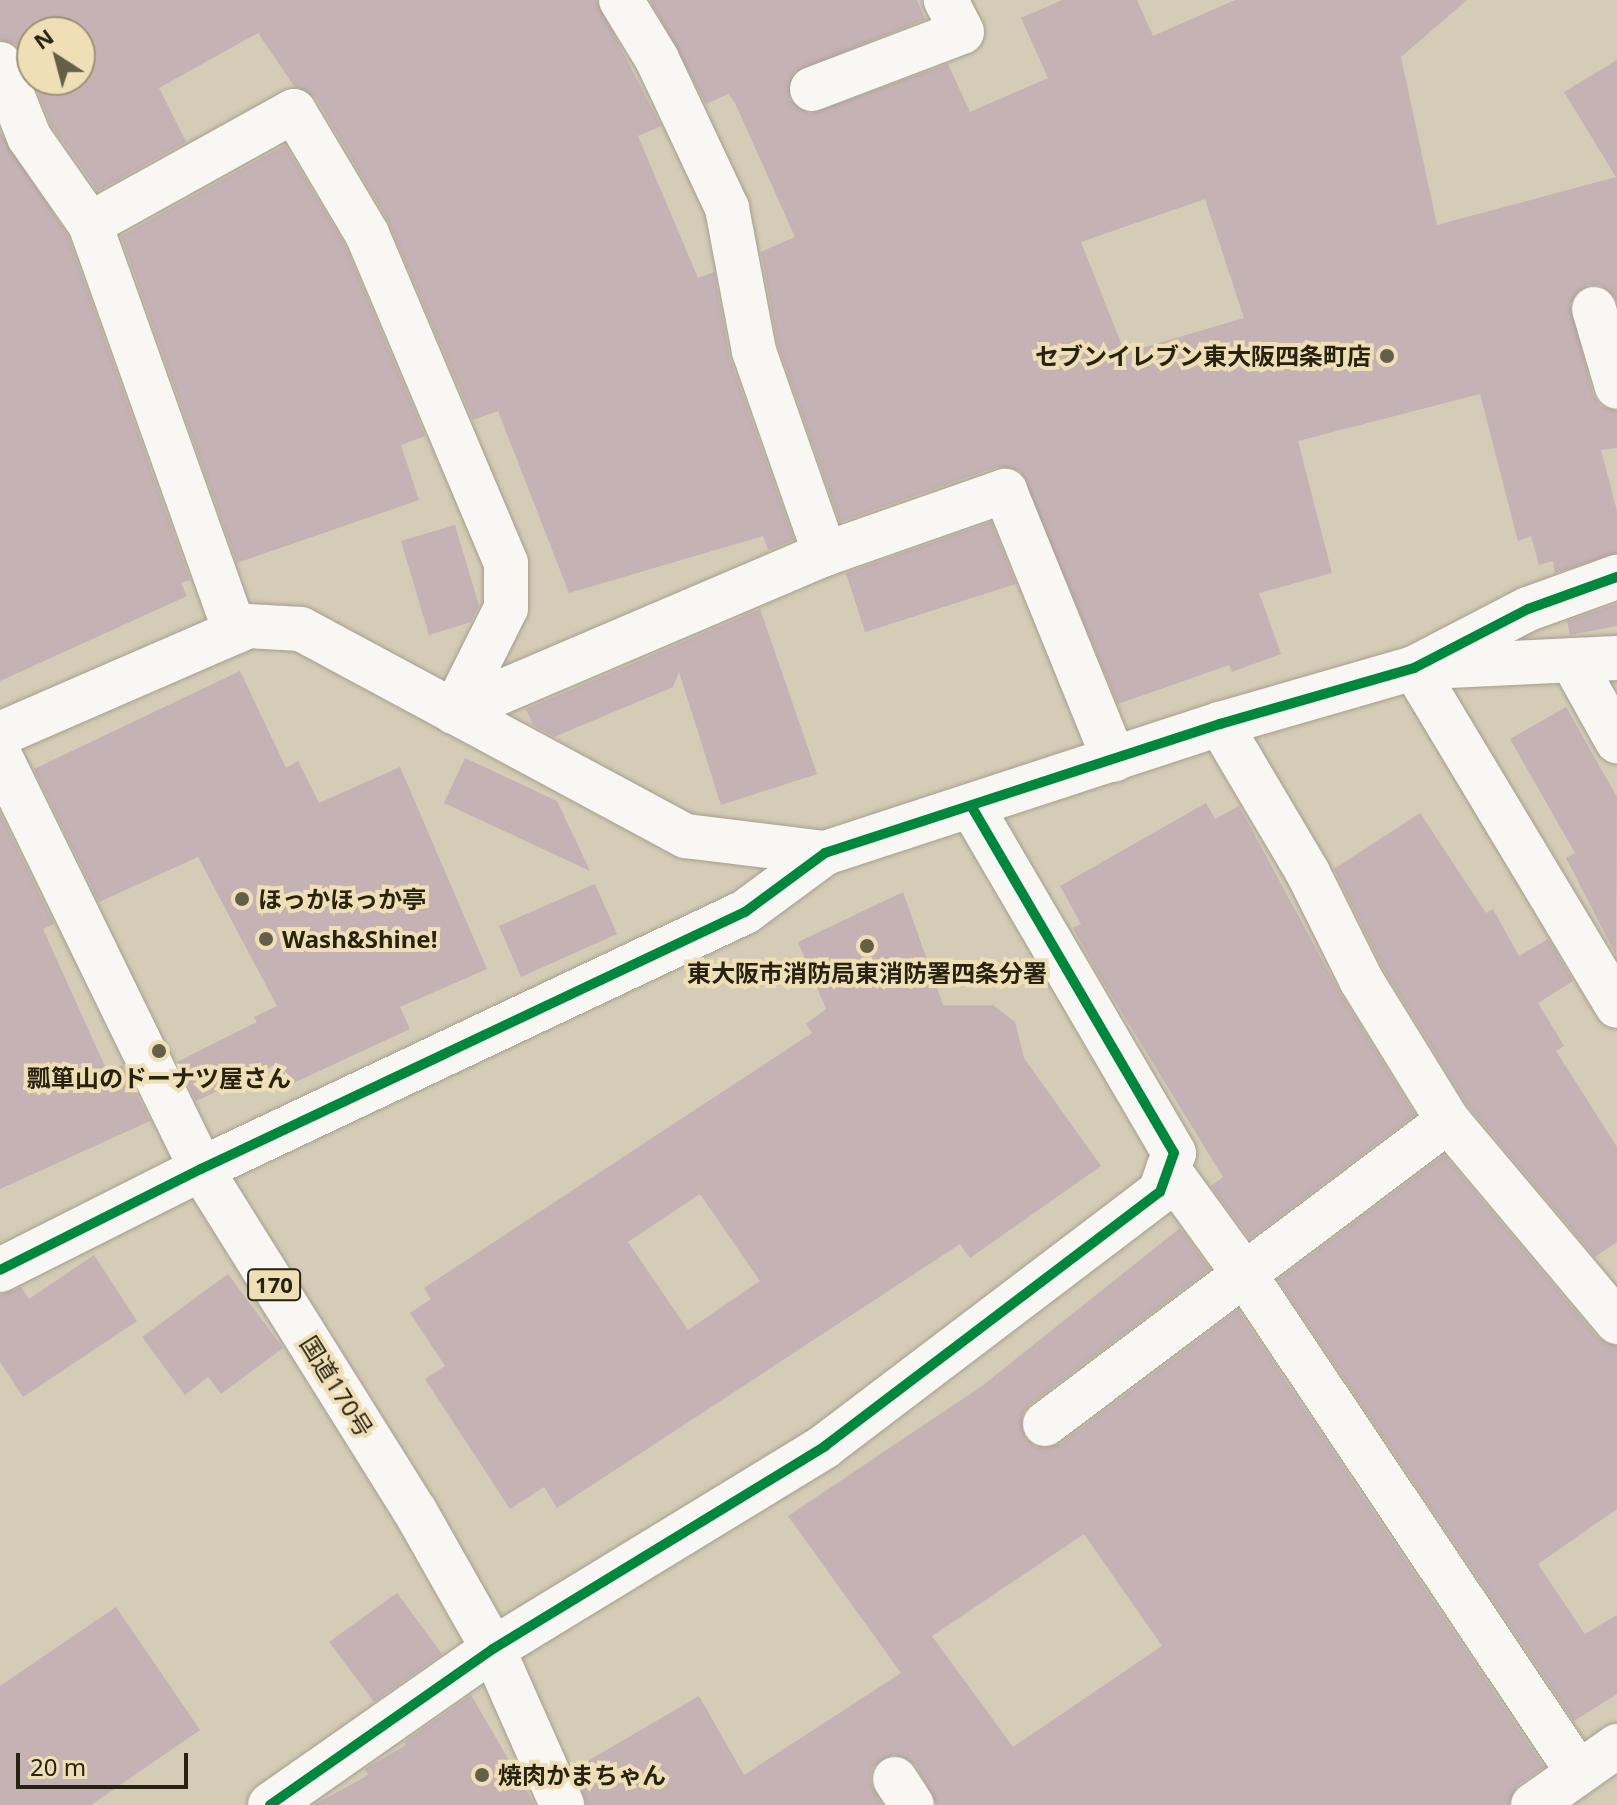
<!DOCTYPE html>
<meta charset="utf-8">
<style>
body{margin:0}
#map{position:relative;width:1617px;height:1805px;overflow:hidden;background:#d4ccb6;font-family:"Noto Sans","Noto Sans JP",sans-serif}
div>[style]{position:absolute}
.building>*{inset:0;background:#c5b2b5}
.roads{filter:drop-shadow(0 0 2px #a59f8e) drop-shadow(0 0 2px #a59f8e)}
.minor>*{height:44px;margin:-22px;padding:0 22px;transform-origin:22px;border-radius:22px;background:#f9f7f4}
.highway>*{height:44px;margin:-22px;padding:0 22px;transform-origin:22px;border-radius:22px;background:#f9f7f4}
.cycleway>*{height:10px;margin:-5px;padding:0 5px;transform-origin:5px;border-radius:5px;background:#00873e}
.dots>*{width:22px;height:22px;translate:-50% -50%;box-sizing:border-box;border:4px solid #eedfb6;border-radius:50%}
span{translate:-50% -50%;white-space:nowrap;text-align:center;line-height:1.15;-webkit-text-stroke:8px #eedfb6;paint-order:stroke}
.shield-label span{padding:2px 6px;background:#eedfb6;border:2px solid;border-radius:6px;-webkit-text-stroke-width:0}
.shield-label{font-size:22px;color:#282212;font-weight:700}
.poi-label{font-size:24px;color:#282212;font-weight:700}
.right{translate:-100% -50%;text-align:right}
.left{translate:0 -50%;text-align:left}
.street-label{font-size:24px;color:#282212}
.north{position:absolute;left:16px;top:16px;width:80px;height:80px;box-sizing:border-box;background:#eedfb6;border:2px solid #9f9374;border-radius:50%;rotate:324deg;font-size:22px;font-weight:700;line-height:32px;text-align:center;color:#282212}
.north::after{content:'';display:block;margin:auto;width:28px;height:36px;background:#645e4b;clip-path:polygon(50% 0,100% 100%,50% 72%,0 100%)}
.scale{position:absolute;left:16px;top:1753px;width:172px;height:36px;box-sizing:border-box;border:4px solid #282212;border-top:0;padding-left:10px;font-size:24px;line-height:28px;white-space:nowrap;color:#282212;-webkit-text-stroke:6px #eedfb6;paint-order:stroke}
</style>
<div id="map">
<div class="building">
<div style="clip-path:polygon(0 0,596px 0,661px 126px,638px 136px,698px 278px,714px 272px,730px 359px,794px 540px,768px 550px,763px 536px,569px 593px,498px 411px,473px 420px,388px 221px,316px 98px,294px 86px,258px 33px,159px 88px,186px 142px,98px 191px,51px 125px,33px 80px,80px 80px,80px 32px,32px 32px,32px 77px,16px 45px,0 40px)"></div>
<div style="clip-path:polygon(evenodd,650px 0,917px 0,925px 19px,793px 73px,789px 99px,809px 114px,948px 64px,970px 112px,1048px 78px,1021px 18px,1062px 0,1137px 0,1153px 36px,1235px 0,1467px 0,1401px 57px,1437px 225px,1616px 177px,1564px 92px,1617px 60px,1617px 300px,1601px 285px,1588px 285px,1570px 304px,1593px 394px,1600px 406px,1617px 411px,1617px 448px,1601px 450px,1617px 511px,1617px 553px,1555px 573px,1553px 561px,1539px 565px,1531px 536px,1518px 541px,1480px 394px,1298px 441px,1332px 573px,1259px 593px,1281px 654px,1232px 672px,1229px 665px,1118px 704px,1020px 471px,997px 467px,840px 522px,778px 345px,761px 252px,795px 237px,735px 103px,728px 94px,706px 104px,650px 0,1205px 199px,1244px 318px,1125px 353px,1081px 242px,1205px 199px)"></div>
<div style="clip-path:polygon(0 132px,68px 236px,190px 580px,181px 583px,187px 596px,0 681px)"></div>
<div style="clip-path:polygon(285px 145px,345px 245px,425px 436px,401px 445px,419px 500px,237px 563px,121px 236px)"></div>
<div style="clip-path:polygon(991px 522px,1016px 584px,865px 632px,846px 573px)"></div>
<div style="clip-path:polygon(455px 525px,479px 606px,471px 622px,429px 635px,401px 541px)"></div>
<div style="clip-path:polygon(1617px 604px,1617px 626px,1570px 635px,1567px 621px)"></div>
<div style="clip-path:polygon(760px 609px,817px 774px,721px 805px,679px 672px,673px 687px,554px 737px,533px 725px,526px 709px)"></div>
<div style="clip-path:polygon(240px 671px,286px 768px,298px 761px,319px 803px,400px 767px,487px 969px,400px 1007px,410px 1029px,289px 1085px,277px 1064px,196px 1101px,177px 1062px,257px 1022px,254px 1017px,277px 1006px,198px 857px,99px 902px,34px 769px)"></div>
<div style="clip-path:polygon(1566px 707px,1617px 797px,1616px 955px,1566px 858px,1575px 853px,1510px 739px)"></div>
<div style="clip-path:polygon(465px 758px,557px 801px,590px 871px,444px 803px)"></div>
<div style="clip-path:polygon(1206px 803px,1215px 819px,1239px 806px,1340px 993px,1415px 1115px,1250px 1239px,1211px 1186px,1223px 1177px,1097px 972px,1073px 928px,1081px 924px,1060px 886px)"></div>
<div style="clip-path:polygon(0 813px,54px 924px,43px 929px,108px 1073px,122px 1065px,150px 1121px,0 1189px)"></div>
<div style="clip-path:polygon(1420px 813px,1486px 913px,1493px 909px,1519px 956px,1548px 939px,1573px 981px,1538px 1003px,1564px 1046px,1556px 1051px,1617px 1147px,1617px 1242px,1595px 1257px,1468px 1106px,1383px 968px,1334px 869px)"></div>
<div style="clip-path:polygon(595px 884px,617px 934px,521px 977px,499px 926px)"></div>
<div style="clip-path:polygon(evenodd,903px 892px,943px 1005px,993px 1005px,1015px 1022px,1024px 1058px,1101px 1166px,970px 1258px,960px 1244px,557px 1508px,544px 1487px,510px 1509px,425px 1379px,445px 1366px,410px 1313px,431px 1299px,424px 1288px,812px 1033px,806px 1024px,826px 1009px,798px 942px,903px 892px,700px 1194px,760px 1281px,688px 1330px,628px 1242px,700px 1194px)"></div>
<div style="clip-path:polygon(1444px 1155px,1598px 1338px,1617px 1346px,1617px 1509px,1538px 1564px,1585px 1634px,1617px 1615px,1617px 1694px,1574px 1721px,1278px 1280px)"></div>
<div style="clip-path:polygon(evenodd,1180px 1228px,1210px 1269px,1030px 1404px,1022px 1415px,1025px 1438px,1036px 1447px,1060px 1444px,1238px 1310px,1544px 1767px,1518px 1785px,1508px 1805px,937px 1805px,916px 1765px,894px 1754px,872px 1768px,870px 1781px,882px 1805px,587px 1805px,574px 1769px,699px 1696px,744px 1775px,901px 1673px,788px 1516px,982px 1386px,1180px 1228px,1084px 1534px,1162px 1646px,1013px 1747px,932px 1636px,1084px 1534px)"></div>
<div style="clip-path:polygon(94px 1255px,137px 1321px,23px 1397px,0 1362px,0 1295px,21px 1287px,29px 1299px)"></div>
<div style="clip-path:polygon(228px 1274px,283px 1348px,221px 1394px,208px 1377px,185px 1395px,142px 1337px)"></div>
<div style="clip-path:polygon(397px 1593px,442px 1654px,374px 1702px,329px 1642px)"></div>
<div style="clip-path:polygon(116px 1607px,200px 1730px,91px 1805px,0 1805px,0 1686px)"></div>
<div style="clip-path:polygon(471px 1695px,535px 1805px,314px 1805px,368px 1775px,365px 1769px,406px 1745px,404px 1742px)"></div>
</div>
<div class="roads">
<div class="minor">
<div style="left:0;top:64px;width:79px;rotate:68.3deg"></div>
<div style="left:29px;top:137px;width:106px;rotate:55deg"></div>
<div style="left:90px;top:224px;width:433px;rotate:70.4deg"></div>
<div style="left:812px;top:89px;width:160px;rotate:-20.8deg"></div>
<div style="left:962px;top:32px;width:36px;rotate:-117deg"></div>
<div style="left:90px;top:224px;width:233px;rotate:-29deg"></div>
<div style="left:294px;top:111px;width:143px;rotate:59.3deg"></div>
<div style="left:367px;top:234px;width:357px;rotate:67.1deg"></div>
<div style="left:506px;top:563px;width:45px;rotate:90deg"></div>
<div style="left:506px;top:608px;width:116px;rotate:116.6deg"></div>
<div style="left:1594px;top:309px;width:81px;rotate:73.6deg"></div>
<div style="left:825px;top:554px;width:191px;rotate:-19.3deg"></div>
<div style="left:1005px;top:491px;width:290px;rotate:67.9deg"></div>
<div style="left:1572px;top:660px;width:93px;rotate:60.9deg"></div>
<div style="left:1428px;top:667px;width:189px;rotate:-2.7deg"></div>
<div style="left:1414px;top:668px;width:394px;rotate:59deg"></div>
<div style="left:454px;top:712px;width:403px;rotate:-23.1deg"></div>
<div style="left:825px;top:554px;width:215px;rotate:-109.3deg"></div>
<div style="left:754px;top:351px;width:146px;rotate:-100.7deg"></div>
<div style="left:727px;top:208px;width:165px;rotate:-115.2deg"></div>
<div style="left:657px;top:59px;width:69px;rotate:-121.4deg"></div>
<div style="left:1220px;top:724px;width:173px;rotate:59.4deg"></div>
<div style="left:1308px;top:873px;width:119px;rotate:63.6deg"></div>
<div style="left:1361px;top:980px;width:166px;rotate:58.3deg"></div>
<div style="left:1448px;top:1121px;width:263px;rotate:49.9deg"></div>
<div style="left:0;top:734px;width:270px;rotate:-23.5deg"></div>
<div style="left:248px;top:626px;width:53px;rotate:3.2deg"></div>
<div style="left:301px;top:629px;width:437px;rotate:28.3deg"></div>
<div style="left:686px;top:836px;width:140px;rotate:7deg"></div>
<div style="left:1168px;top:1169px;width:131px;rotate:54deg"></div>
<div style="left:1245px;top:1275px;width:598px;rotate:56.18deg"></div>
<div style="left:0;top:1270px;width:225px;rotate:-26.7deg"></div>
<div style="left:201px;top:1169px;width:602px;rotate:-25.29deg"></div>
<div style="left:745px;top:912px;width:99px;rotate:-36.4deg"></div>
<div style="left:825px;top:853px;width:416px;rotate:-18.1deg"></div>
<div style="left:1220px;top:724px;width:202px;rotate:-16.1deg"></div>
<div style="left:1414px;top:668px;width:128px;rotate:-27.4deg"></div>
<div style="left:1528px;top:609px;width:95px;rotate:-19.8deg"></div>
<div style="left:1045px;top:1424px;width:504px;rotate:-36.94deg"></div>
<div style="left:895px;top:1779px;width:31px;rotate:57deg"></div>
<div style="left:270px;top:1805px;width:272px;rotate:-35deg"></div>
<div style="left:493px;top:1649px;width:389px;rotate:-31.4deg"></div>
<div style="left:825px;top:1446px;width:420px;rotate:-37.2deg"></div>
<div style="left:1160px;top:1192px;width:41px;rotate:-70.3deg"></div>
<div style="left:1174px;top:1153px;width:401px;rotate:-120.3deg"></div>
<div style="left:1533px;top:1805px;width:103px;rotate:-35.1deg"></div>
</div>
<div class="highway">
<div style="left:0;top:756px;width:459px;rotate:64deg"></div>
<div style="left:201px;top:1169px;width:403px;rotate:58deg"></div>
<div style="left:415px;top:1511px;width:159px;rotate:60.5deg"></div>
<div style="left:493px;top:1649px;width:171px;rotate:66.1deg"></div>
</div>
</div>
<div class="cycleway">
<div style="left:0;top:1270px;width:225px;rotate:-26.7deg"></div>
<div style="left:201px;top:1169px;width:602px;rotate:-25.29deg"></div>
<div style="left:745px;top:912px;width:99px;rotate:-36.4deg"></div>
<div style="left:825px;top:853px;width:416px;rotate:-18.1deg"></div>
<div style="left:1220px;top:724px;width:202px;rotate:-16.1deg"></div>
<div style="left:1414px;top:668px;width:128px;rotate:-27.4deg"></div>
<div style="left:1528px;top:609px;width:95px;rotate:-19.8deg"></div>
<div style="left:270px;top:1805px;width:272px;rotate:-35deg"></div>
<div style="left:493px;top:1649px;width:389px;rotate:-31.4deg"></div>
<div style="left:825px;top:1446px;width:420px;rotate:-37.2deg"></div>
<div style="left:1160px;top:1192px;width:41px;rotate:-70.3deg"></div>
<div style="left:1174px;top:1153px;width:401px;rotate:-120.3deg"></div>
</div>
<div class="dots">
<div style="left:1387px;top:356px;background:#645e4b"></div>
<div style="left:242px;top:899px;background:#645e4b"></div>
<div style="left:266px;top:939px;background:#645e4b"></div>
<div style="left:867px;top:946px;background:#645e4b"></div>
<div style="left:159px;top:1051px;background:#645e4b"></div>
<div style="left:482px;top:1775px;background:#645e4b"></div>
</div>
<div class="shield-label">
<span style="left:274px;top:1285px">170</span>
</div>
<div class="poi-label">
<span class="right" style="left:1371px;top:356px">セブンイレブン東大阪四条町店</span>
<span class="left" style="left:258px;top:899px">ほっかほっか亭</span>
<span class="left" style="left:282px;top:939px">Wash&amp;Shine!</span>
<span style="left:867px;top:973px">東大阪市消防局東消防署四条分署</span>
<span style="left:159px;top:1078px">瓢箪山のドーナツ屋さん</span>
<span class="left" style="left:498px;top:1775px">焼肉かまちゃん</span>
</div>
<div class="street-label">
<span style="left:337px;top:1386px;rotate:58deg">国道170号</span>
</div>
<div class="north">N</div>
<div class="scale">20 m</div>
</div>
